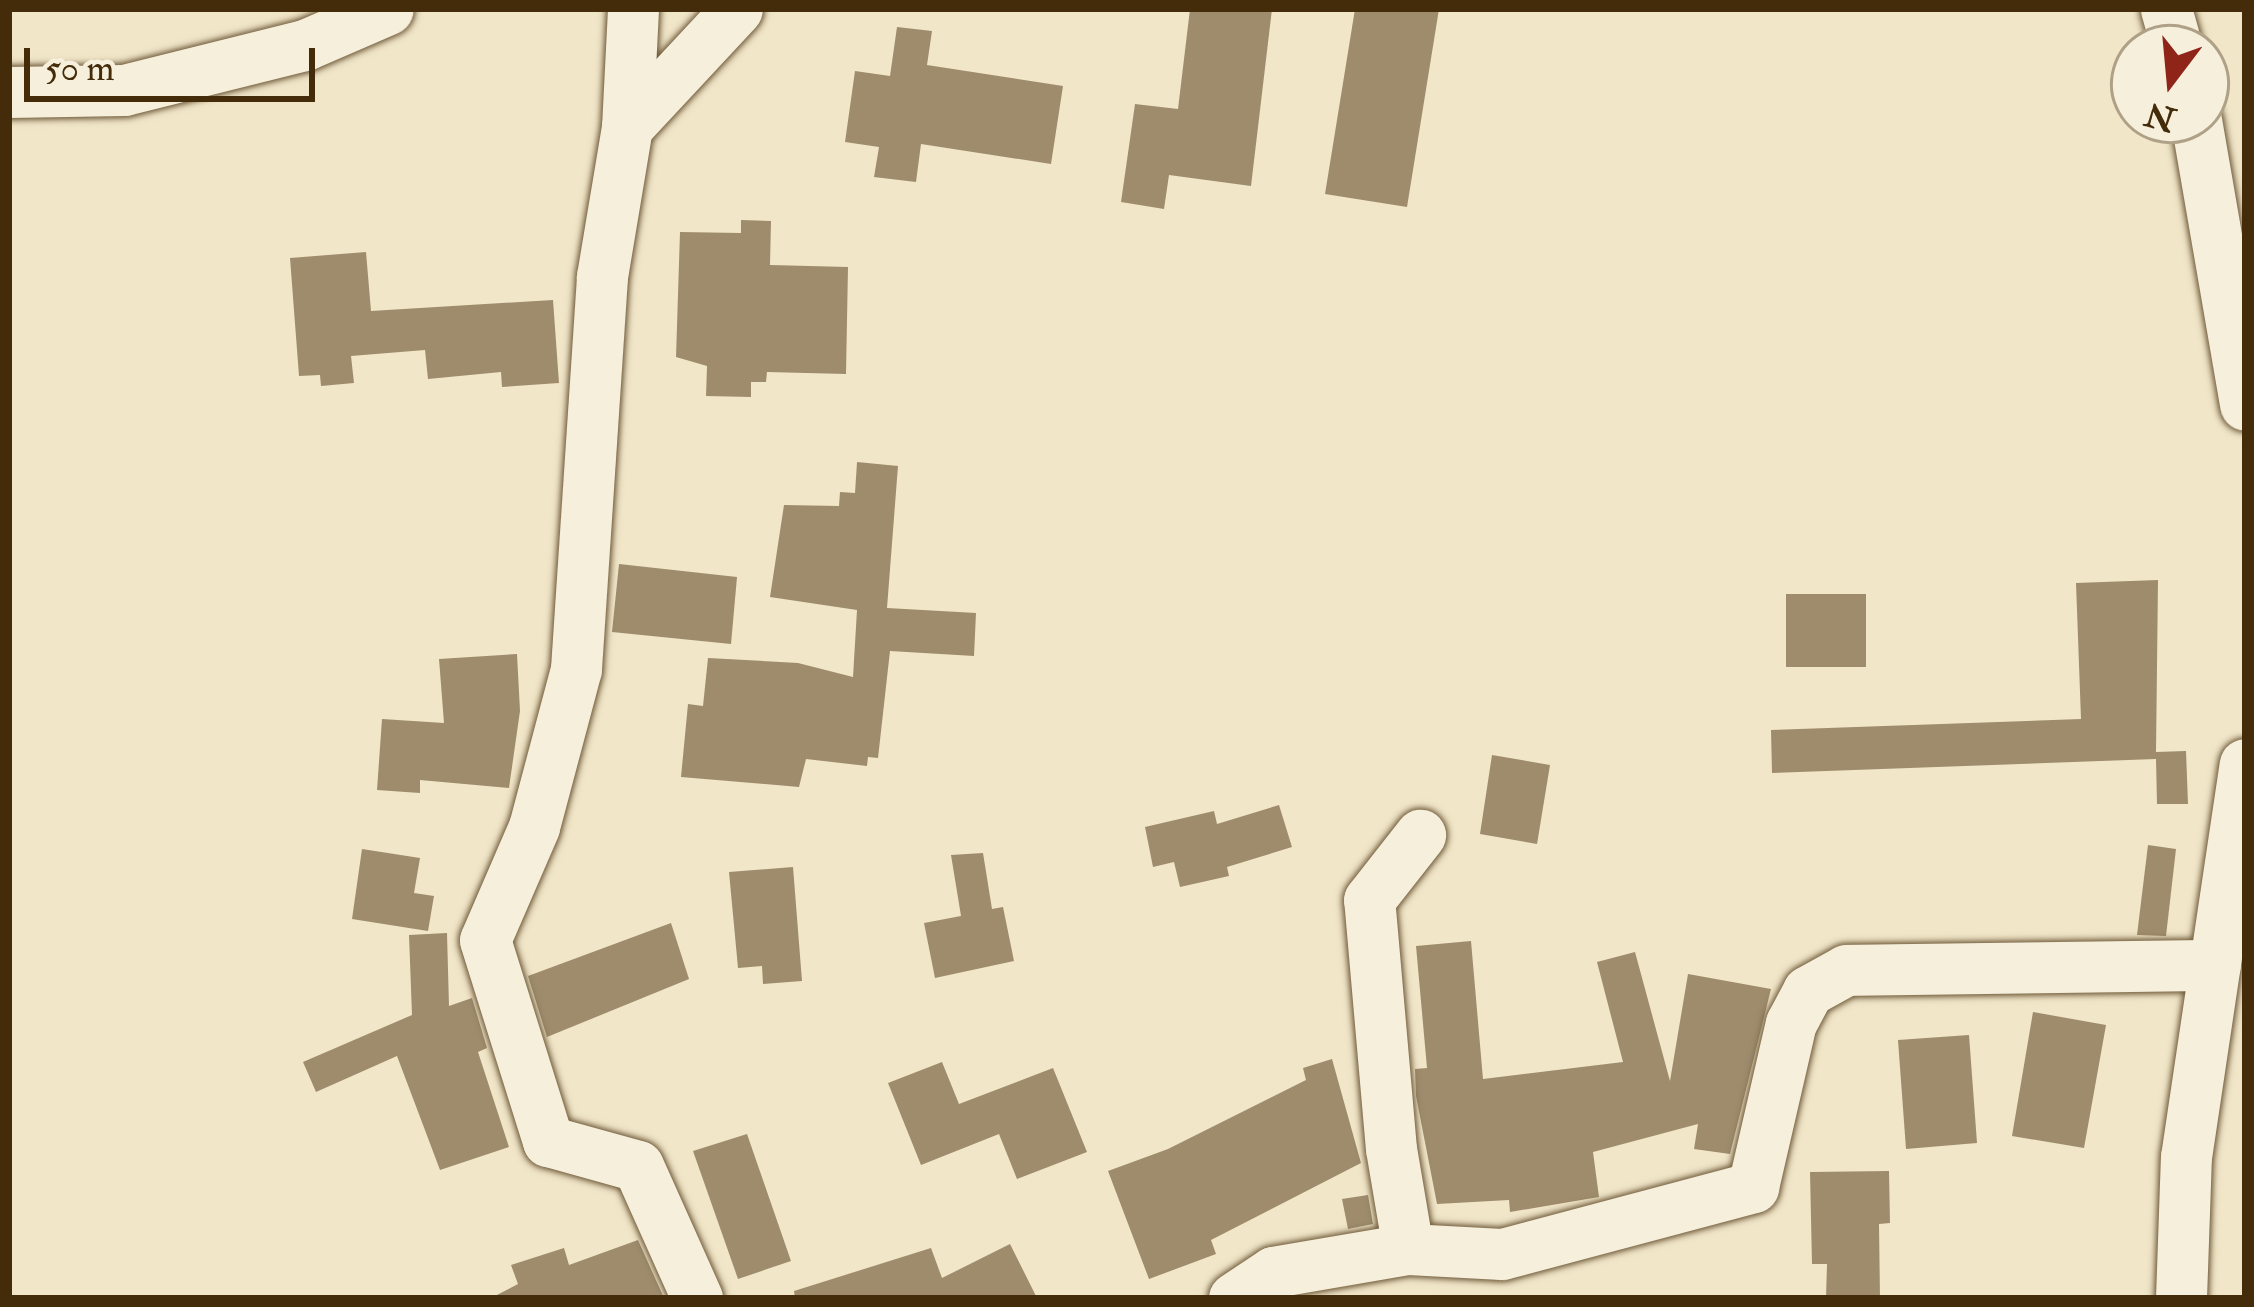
<!DOCTYPE html>
<style>
body{margin:0}
#map{position:relative;width:2254px;height:1307px;overflow:hidden;background:#f1e6c8;font-family:"IM FELL Double Pica",serif}
div>[style]{position:absolute}
.building>*{inset:0;background:#9e8c6d}
.roads{filter:drop-shadow(0 0 3px #6f5a3a) drop-shadow(0 0 3px #6f5a3a)}
.minor>*{height:51px;margin:-25.5px;padding:0 25.5px;transform-origin:25.5px;border-radius:25.5px;background:#f6efdb}
span{translate:-50% -50%;white-space:nowrap;text-align:center;line-height:1.15;-webkit-text-stroke:9px #f6efdb;paint-order:stroke}
.frame{position:absolute;inset:0;border:12px solid #442b0a;pointer-events:none}
.north{position:absolute;left:2110px;top:24px;width:120px;height:120px;box-sizing:border-box;background:#f6efdb;border:3px solid #afa187;border-radius:50%;rotate:196deg;font-size:33px;font-weight:700;line-height:48px;text-align:center;color:#442b0a}
.north::after{content:'';display:block;margin:auto;width:42px;height:54px;background:#8f2418;clip-path:polygon(50% 0,100% 100%,50% 72%,0 100%)}
.scale{position:absolute;left:24px;top:48px;width:291px;height:54px;box-sizing:border-box;border:6px solid #442b0a;border-top:0;padding-left:15px;font-size:36px;line-height:42px;white-space:nowrap;color:#442b0a;-webkit-text-stroke:9px #f6efdb;paint-order:stroke}
</style>
<div id="map">
<div class="building">
<div style="clip-path:polygon(1190px 9px,1272px 9px,1251px 186px,1169px 175px,1164px 209px,1121px 202px,1135px 104px,1178px 109px)"></div>
<div style="clip-path:polygon(1355px 9px,1439px 9px,1407px 207px,1325px 194px)"></div>
<div style="clip-path:polygon(897px 27px,932px 31px,927px 65px,1063px 86px,1051px 164px,921px 144px,916px 182px,874px 177px,879px 147px,845px 142px,855px 71px,890px 76px)"></div>
<div style="clip-path:polygon(741px 220px,771px 221px,770px 265px,848px 267px,846px 374px,767px 372px,766px 382px,751px 382px,751px 397px,706px 396px,707px 366px,676px 357px,680px 232px,741px 233px)"></div>
<div style="clip-path:polygon(366px 252px,371px 311px,553px 300px,559px 383px,502px 387px,501px 372px,428px 379px,425px 350px,351px 356px,354px 383px,321px 386px,320px 375px,299px 376px,290px 258px)"></div>
<div style="clip-path:polygon(857px 462px,898px 466px,887px 608px,976px 613px,974px 656px,890px 651px,878px 758px,868px 757px,867px 766px,806px 759px,799px 787px,681px 777px,688px 704px,703px 706px,708px 658px,798px 663px,853px 677px,857px 610px,770px 597px,784px 505px,839px 506px,840px 492px,855px 493px)"></div>
<div style="clip-path:polygon(619px 564px,737px 577px,731px 644px,612px 632px)"></div>
<div style="clip-path:polygon(2158px 580px,2156px 752px,2186px 751px,2188px 804px,2157px 804px,2156px 759px,1772px 773px,1771px 730px,2081px 719px,2076px 583px)"></div>
<div style="clip-path:polygon(1786px 594px,1866px 594px,1866px 667px,1786px 667px)"></div>
<div style="clip-path:polygon(517px 654px,520px 711px,509px 788px,420px 780px,420px 793px,377px 790px,382px 719px,444px 723px,439px 659px)"></div>
<div style="clip-path:polygon(1492px 755px,1550px 765px,1537px 844px,1480px 834px)"></div>
<div style="clip-path:polygon(1279px 805px,1292px 847px,1227px 867px,1229px 876px,1180px 887px,1174px 862px,1153px 867px,1145px 827px,1214px 811px,1217px 824px)"></div>
<div style="clip-path:polygon(2148px 845px,2176px 849px,2166px 936px,2137px 935px)"></div>
<div style="clip-path:polygon(362px 849px,420px 858px,414px 893px,434px 896px,428px 931px,352px 919px)"></div>
<div style="clip-path:polygon(983px 853px,992px 909px,1003px 907px,1014px 961px,935px 978px,924px 923px,961px 916px,951px 855px)"></div>
<div style="clip-path:polygon(793px 867px,802px 981px,763px 984px,762px 966px,738px 968px,729px 872px)"></div>
<div style="clip-path:polygon(671px 923px,689px 979px,547px 1037px,528px 976px)"></div>
<div style="clip-path:polygon(447px 933px,449px 1006px,472px 998px,487px 1048px,478px 1052px,509px 1147px,440px 1170px,397px 1056px,316px 1092px,303px 1062px,412px 1015px,409px 935px)"></div>
<div style="clip-path:polygon(1471px 941px,1483px 1079px,1623px 1062px,1597px 962px,1635px 952px,1670px 1081px,1688px 974px,1771px 989px,1730px 1154px,1694px 1149px,1698px 1124px,1593px 1152px,1599px 1197px,1510px 1212px,1509px 1200px,1437px 1204px,1416px 1096px,1415px 1069px,1427px 1068px,1416px 946px)"></div>
<div style="clip-path:polygon(2033px 1012px,2106px 1025px,2084px 1148px,2012px 1136px)"></div>
<div style="clip-path:polygon(1969px 1035px,1977px 1143px,1906px 1149px,1898px 1040px)"></div>
<div style="clip-path:polygon(1332px 1059px,1361px 1163px,1211px 1240px,1216px 1254px,1149px 1279px,1108px 1171px,1168px 1149px,1306px 1080px,1303px 1068px)"></div>
<div style="clip-path:polygon(942px 1062px,959px 1104px,1053px 1068px,1087px 1152px,1017px 1179px,999px 1134px,921px 1165px,888px 1083px)"></div>
<div style="clip-path:polygon(747px 1134px,791px 1261px,738px 1279px,693px 1151px)"></div>
<div style="clip-path:polygon(1889px 1171px,1890px 1223px,1879px 1224px,1880px 1298px,1826px 1298px,1827px 1264px,1812px 1264px,1810px 1172px)"></div>
<div style="clip-path:polygon(1368px 1195px,1373px 1224px,1348px 1229px,1342px 1199px)"></div>
<div style="clip-path:polygon(638px 1240px,664px 1298px,491px 1298px,518px 1284px,511px 1265px,564px 1248px,569px 1265px)"></div>
<div style="clip-path:polygon(1010px 1244px,1037px 1298px,795px 1298px,794px 1291px,931px 1248px,942px 1278px)"></div>
</div>
<div class="roads">
<div class="minor">
<div style="left:633px;top:9px;width:118px;rotate:92.9deg"></div>
<div style="left:627px;top:127px;width:161px;rotate:-47deg"></div>
<div style="left:2166px;top:9px;width:41px;rotate:74.2deg"></div>
<div style="left:9px;top:92px;width:115px;rotate:-1deg"></div>
<div style="left:124px;top:90px;width:187px;rotate:-14deg"></div>
<div style="left:305px;top:45px;width:90px;rotate:-23.4deg"></div>
<div style="left:2196px;top:120px;width:289px;rotate:80.2deg"></div>
<div style="left:627px;top:127px;width:152px;rotate:99.5deg"></div>
<div style="left:602px;top:277px;width:393px;rotate:93.8deg"></div>
<div style="left:576px;top:669px;width:163px;rotate:104.9deg"></div>
<div style="left:534px;top:827px;width:123px;rotate:113.4deg"></div>
<div style="left:485px;top:940px;width:211px;rotate:72.6deg"></div>
<div style="left:548px;top:1141px;width:93px;rotate:15.5deg"></div>
<div style="left:638px;top:1166px;width:145px;rotate:65.9deg"></div>
<div style="left:1408px;top:1249px;width:101px;rotate:-99.6deg"></div>
<div style="left:1391px;top:1149px;width:250px;rotate:-95deg"></div>
<div style="left:1369px;top:900px;width:83px;rotate:-51.9deg"></div>
<div style="left:1234px;top:1298px;width:47px;rotate:-33.7deg"></div>
<div style="left:1273px;top:1272px;width:137px;rotate:-9.7deg"></div>
<div style="left:1408px;top:1249px;width:94px;rotate:3deg"></div>
<div style="left:1502px;top:1254px;width:260px;rotate:-14.9deg"></div>
<div style="left:1753px;top:1187px;width:168px;rotate:-77deg"></div>
<div style="left:1791px;top:1023px;width:36px;rotate:-62deg"></div>
<div style="left:1808px;top:991px;width:43px;rotate:-28.9deg"></div>
<div style="left:1846px;top:970px;width:369px;rotate:-0.8deg"></div>
<div style="left:2181px;top:1298px;width:141px;rotate:-88deg"></div>
<div style="left:2186px;top:1157px;width:397px;rotate:-81.5deg"></div>
</div>
</div>
<div class="frame"></div>
<div class="north">N</div>
<div class="scale">50 m</div>
</div>
